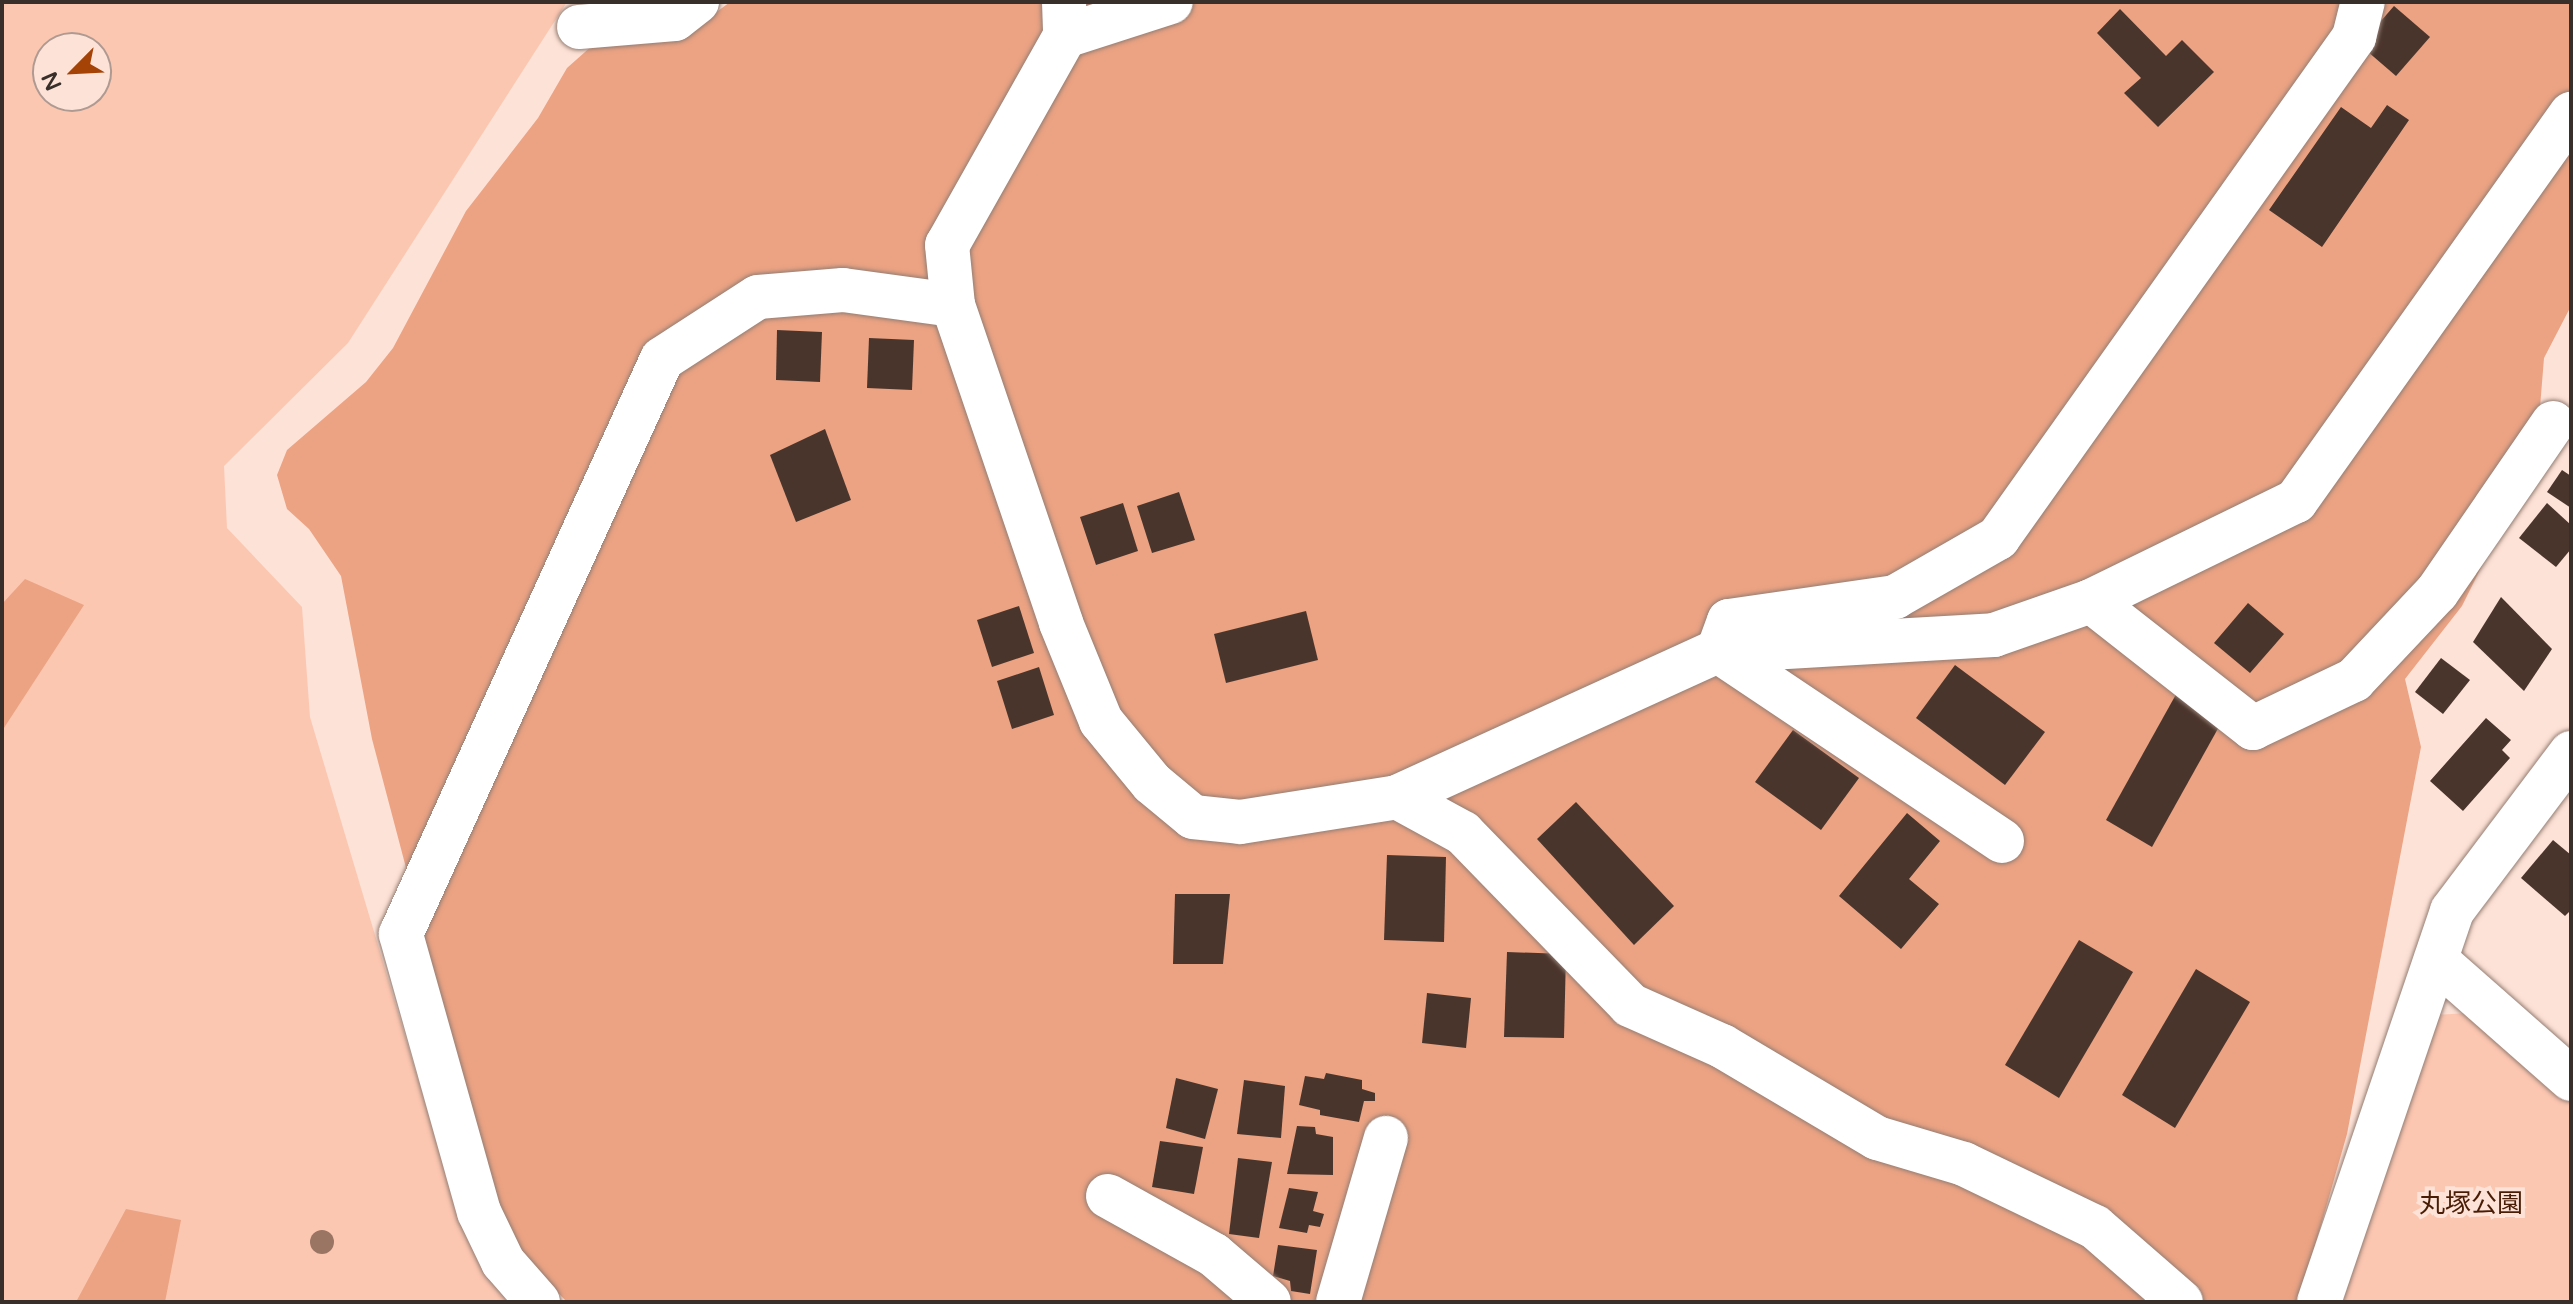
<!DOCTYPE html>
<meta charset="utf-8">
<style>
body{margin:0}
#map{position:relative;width:2573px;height:1304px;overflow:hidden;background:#fde2d7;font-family:"Varela Round","Noto Sans JP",sans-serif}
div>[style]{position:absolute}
.green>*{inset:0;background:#fcc7b1}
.forest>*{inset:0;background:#eba383}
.building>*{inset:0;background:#4a352c}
.roads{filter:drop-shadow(0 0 2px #947d73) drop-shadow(0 0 2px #947d73)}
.street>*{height:44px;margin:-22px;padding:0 22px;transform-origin:22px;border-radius:22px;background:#fff}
.trees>*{width:24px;height:24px;margin:-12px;border-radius:50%;background:#9a7564}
span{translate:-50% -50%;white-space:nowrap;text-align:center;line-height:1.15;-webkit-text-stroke:8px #fde2d7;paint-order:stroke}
.park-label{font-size:26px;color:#491c05}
.frame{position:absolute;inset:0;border:4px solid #392f2a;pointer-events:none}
.north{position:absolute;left:32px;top:32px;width:80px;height:80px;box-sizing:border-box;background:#fde2d7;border:2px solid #af9a92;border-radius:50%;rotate:246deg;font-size:22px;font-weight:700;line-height:32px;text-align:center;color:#392f2a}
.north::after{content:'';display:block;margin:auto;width:28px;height:36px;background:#a54306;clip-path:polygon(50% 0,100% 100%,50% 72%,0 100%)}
</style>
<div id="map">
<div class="green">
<div style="clip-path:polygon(evenodd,2px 2px,567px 2px,348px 343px,224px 466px,227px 528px,302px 607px,310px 717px,463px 1230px,507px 1302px,2px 1302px,2px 2px,48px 48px,96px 48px,96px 96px,48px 96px,48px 48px)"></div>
<div style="clip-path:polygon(2468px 1013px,2571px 1103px,2571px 1302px,2337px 1302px,2435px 1015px)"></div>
</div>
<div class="forest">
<div style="clip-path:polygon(730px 2px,2571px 2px,2571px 306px,2544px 358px,2536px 457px,2462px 606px,2405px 679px,2421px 747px,2347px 1134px,2299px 1302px,567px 1302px,521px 1255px,493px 1197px,372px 739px,341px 576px,309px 529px,287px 509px,277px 475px,287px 450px,366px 382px,393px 348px,466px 211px,538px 118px,567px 68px,594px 44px,686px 35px)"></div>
<div style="clip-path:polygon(25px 579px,84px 605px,2px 731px,2px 604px)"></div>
<div style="clip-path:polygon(126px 1209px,181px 1220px,165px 1302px,76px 1302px)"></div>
</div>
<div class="building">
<div style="clip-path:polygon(2394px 6px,2430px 37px,2396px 76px,2360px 45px)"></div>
<div style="clip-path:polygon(2120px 9px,2166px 56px,2182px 40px,2214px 72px,2158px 127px,2124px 93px,2141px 78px,2097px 33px)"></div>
<div style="clip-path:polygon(2387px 105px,2409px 120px,2322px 247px,2269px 210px,2341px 107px,2371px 128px)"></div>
<div style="clip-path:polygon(777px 330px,822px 332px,820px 382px,776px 380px)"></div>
<div style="clip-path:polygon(869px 338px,914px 340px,912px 390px,867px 388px)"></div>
<div style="clip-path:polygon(825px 429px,851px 500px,796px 522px,770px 455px)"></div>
<div style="clip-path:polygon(2562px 470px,2571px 476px,2571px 508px,2547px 492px)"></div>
<div style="clip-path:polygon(1179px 492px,1195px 540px,1152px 553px,1137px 506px)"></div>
<div style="clip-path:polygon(1123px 503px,1138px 551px,1096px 565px,1080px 517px)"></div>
<div style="clip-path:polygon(2547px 503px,2571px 525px,2571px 549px,2556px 567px,2519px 538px)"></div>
<div style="clip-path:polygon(2501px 597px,2552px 649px,2524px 691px,2473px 642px)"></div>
<div style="clip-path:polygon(2248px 603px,2284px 634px,2250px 673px,2214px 643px)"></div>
<div style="clip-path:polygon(1019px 606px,1034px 653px,992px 667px,977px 620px)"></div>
<div style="clip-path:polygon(1306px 611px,1318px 660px,1226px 683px,1214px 634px)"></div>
<div style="clip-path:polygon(2441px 658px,2470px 680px,2443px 714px,2415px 692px)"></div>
<div style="clip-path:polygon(1955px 665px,2045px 732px,2005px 785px,1916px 718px)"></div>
<div style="clip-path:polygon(1039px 667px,1054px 715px,1012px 729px,997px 681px)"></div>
<div style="clip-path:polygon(2179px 689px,2225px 716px,2152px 847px,2106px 820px)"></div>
<div style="clip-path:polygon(2486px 718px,2511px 740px,2502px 750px,2510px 758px,2463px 811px,2430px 781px)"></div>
<div style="clip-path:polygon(1793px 730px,1859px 778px,1821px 830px,1755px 782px)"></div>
<div style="clip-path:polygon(1576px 802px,1674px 906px,1634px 945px,1537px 839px)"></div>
<div style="clip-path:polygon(1907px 813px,1940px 841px,1909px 879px,1939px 904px,1901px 949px,1839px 896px)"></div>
<div style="clip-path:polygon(2553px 840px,2571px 855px,2571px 910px,2565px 916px,2521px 878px)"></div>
<div style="clip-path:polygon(1387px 855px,1446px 857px,1444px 942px,1384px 940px)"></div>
<div style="clip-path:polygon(1175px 894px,1230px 894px,1223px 964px,1173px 964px)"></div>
<div style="clip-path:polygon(2079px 940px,2133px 972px,2059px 1098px,2005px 1065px)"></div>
<div style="clip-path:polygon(1507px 952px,1566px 954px,1564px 1038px,1504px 1037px)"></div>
<div style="clip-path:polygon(2196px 969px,2250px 1002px,2175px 1128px,2122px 1095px)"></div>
<div style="clip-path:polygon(1427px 993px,1471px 998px,1466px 1048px,1422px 1043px)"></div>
<div style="clip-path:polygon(1326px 1073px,1362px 1080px,1362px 1089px,1375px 1093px,1375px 1101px,1364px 1101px,1359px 1122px,1320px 1115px,1320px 1110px,1299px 1105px,1305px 1076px,1324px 1079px)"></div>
<div style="clip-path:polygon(1176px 1078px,1218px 1089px,1205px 1139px,1166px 1128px)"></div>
<div style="clip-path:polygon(1244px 1080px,1285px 1086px,1281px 1138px,1237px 1134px)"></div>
<div style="clip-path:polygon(1297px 1126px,1315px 1127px,1316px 1134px,1333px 1137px,1333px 1175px,1287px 1174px)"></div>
<div style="clip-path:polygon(1160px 1141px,1203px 1147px,1194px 1194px,1152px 1187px)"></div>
<div style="clip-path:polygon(1238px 1158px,1272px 1162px,1259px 1238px,1229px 1234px)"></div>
<div style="clip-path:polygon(1289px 1188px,1318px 1192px,1313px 1211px,1324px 1214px,1320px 1227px,1309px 1225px,1307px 1233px,1279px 1228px)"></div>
<div style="clip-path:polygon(1278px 1245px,1317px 1250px,1310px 1294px,1291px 1291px,1290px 1281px,1273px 1276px)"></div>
</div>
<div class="roads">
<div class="street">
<div style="left:1064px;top:2px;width:34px;rotate:88deg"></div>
<div style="left:1065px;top:36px;width:240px;rotate:119.4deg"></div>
<div style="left:947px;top:245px;width:60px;rotate:84.3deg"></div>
<div style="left:953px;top:305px;width:336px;rotate:71.2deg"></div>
<div style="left:1061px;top:623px;width:106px;rotate:67.8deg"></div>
<div style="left:1101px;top:721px;width:80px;rotate:50.6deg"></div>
<div style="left:1152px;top:783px;width:53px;rotate:39.7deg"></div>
<div style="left:1193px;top:817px;width:47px;rotate:6.1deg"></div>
<div style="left:1240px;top:822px;width:159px;rotate:-9deg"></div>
<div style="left:1397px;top:797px;width:353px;rotate:-24.5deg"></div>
<div style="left:1718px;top:651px;width:276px;rotate:-3.3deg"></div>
<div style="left:1994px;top:635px;width:103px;rotate:-19.3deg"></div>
<div style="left:2091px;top:601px;width:228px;rotate:-26deg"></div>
<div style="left:2296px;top:501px;width:475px;rotate:-54.6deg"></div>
<div style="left:579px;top:27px;width:96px;rotate:-4.8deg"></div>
<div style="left:675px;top:19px;width:28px;rotate:-38deg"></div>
<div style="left:1065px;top:36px;width:111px;rotate:-17.8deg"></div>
<div style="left:2091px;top:601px;width:206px;rotate:38.1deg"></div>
<div style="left:2253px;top:728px;width:112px;rotate:-25.4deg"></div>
<div style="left:2354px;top:680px;width:121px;rotate:-46.7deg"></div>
<div style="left:2437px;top:592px;width:205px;rotate:-55.5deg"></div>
<div style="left:1397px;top:797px;width:75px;rotate:28.6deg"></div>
<div style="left:1463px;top:833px;width:240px;rotate:45.8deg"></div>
<div style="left:1630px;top:1005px;width:101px;rotate:24deg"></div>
<div style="left:1722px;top:1046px;width:180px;rotate:30.7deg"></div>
<div style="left:1877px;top:1138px;width:91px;rotate:16.6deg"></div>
<div style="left:1964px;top:1164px;width:145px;rotate:25.7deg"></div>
<div style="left:2095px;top:1227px;width:114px;rotate:41.1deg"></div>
<div style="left:2002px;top:841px;width:342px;rotate:-146.2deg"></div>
<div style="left:1718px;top:651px;width:32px;rotate:-70deg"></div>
<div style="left:1729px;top:621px;width:168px;rotate:-8.2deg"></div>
<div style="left:1895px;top:597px;width:119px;rotate:-29.8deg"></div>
<div style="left:1998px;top:538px;width:615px;rotate:-54.6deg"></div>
<div style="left:2354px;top:37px;width:36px;rotate:-76deg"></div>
<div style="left:2436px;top:960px;width:180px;rotate:41.4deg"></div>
<div style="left:1108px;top:1196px;width:121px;rotate:29.1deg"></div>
<div style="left:1214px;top:1255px;width:72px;rotate:40.5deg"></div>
<div style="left:538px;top:1302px;width:53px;rotate:-131.2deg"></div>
<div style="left:503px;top:1262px;width:55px;rotate:-115.6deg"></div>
<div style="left:479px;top:1212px;width:289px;rotate:-105.7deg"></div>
<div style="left:401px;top:934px;width:631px;rotate:-65.59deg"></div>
<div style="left:662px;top:359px;width:114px;rotate:-32.9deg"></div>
<div style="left:758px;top:297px;width:85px;rotate:-4.7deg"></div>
<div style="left:843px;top:290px;width:111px;rotate:7.8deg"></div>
<div style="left:1338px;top:1302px;width:171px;rotate:-73.7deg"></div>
<div style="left:2319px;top:1302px;width:413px;rotate:-71.2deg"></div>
<div style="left:2452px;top:911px;width:198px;rotate:-53deg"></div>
</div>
</div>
<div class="trees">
<div style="left:322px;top:1242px"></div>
</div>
<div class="park-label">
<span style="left:2471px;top:1204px">丸塚公園</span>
</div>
<div class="frame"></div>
<div class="north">N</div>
</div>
